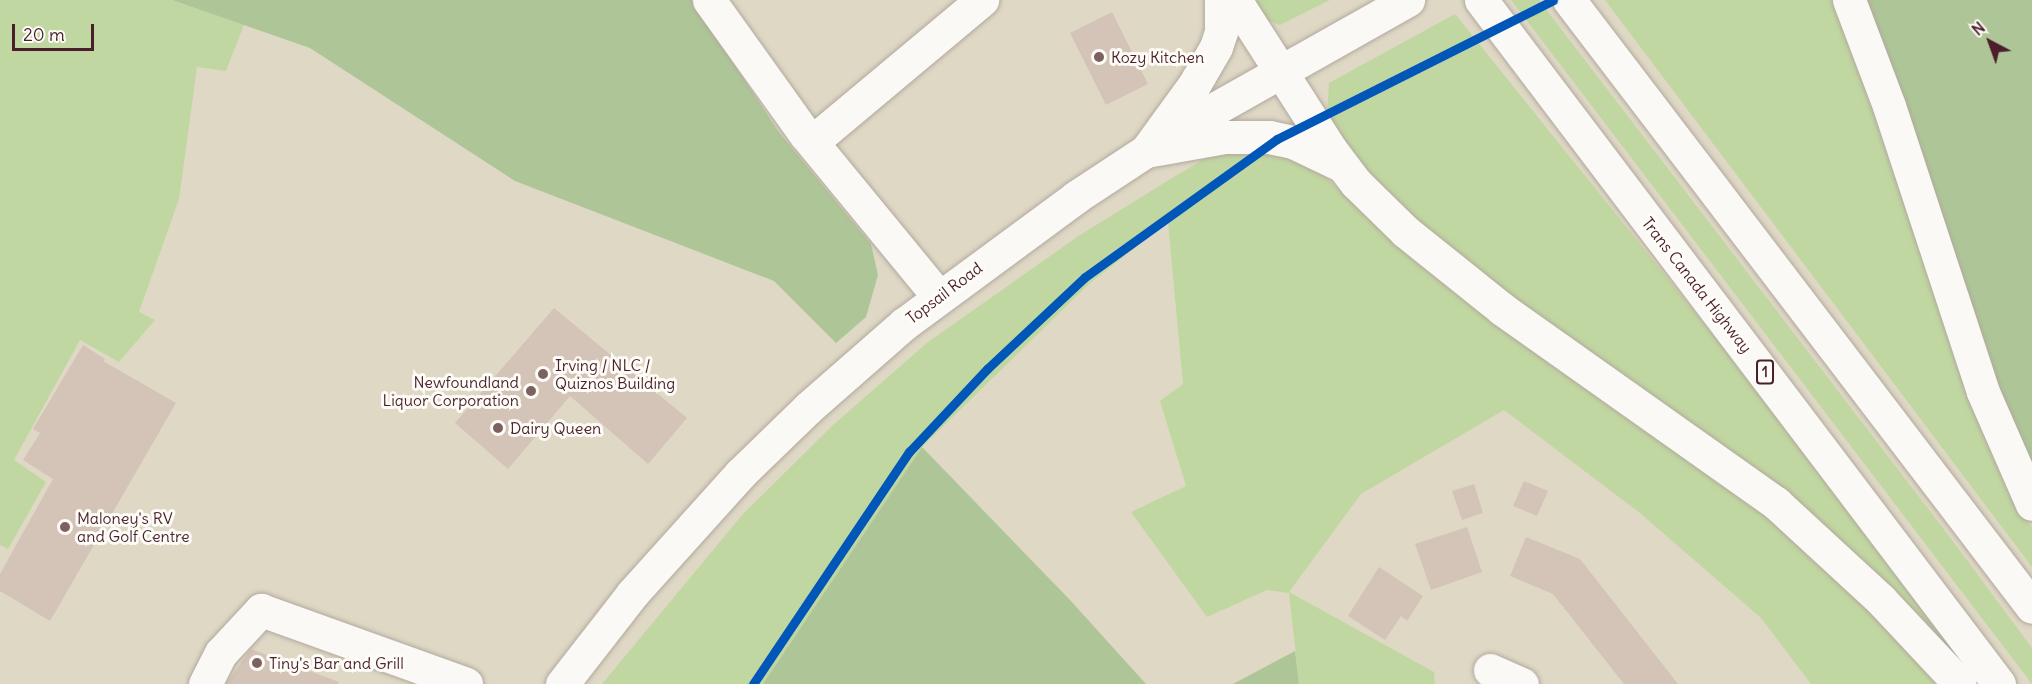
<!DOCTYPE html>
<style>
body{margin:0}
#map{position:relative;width:2032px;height:684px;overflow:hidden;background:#dfd8c5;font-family:Delius,sans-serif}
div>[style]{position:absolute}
.green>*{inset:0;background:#c1d7a1}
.forest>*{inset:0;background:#aec697}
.building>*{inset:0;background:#d4c3b7}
.roads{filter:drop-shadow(0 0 2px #b2a99e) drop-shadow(0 0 2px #b2a99e)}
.minor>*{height:33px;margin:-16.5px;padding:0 16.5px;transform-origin:16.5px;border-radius:16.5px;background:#faf9f6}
.major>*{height:33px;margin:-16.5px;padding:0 16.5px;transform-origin:16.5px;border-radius:16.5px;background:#faf9f6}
.highway>*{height:33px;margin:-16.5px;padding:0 16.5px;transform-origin:16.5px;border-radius:16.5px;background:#faf9f6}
.cycleway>*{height:9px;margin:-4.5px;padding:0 4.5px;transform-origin:4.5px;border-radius:4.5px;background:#0057b8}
.dots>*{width:16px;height:16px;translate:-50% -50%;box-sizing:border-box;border:3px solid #fdfcf7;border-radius:50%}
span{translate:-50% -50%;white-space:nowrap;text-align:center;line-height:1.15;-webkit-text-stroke:6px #fdfcf7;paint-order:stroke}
.shield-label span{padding:2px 4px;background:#fdfcf7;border:2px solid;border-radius:4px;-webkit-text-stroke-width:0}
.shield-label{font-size:15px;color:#4a1f2b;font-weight:700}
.poi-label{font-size:16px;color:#4a1f2b}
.left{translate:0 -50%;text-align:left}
.right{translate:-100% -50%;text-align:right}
.street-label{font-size:16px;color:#4a1f2b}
.north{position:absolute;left:1960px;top:12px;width:60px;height:60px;-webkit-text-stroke:4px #fdfcf7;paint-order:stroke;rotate:319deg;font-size:16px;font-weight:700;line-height:24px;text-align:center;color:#4a1f2b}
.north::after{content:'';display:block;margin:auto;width:21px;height:27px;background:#4a1f2b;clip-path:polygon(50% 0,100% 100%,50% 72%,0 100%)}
.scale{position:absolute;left:12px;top:24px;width:82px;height:27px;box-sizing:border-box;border:3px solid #4a1f2b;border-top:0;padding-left:8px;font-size:18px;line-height:21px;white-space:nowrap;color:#4a1f2b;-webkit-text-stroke:4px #fdfcf7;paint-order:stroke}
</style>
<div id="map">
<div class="green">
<div style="clip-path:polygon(0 0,172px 0,244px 25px,226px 71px,197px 67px,179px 199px,139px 312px,155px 320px,119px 362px,80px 340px,14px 460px,46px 482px,8px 549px,0 545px)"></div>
<div style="clip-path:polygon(1248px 0,1330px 0,1280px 25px,1263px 19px)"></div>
<div style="clip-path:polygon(1511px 0,1539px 0,1952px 540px,2032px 648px,2032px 684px)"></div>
<div style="clip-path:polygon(1605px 0,1836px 0,2006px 478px,2032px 528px,2032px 567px)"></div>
<div style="clip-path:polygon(1455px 14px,1796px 438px,1970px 672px,1507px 300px,1365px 178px,1327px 114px,1329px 83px)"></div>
<div style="clip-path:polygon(1259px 146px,1316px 168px,1412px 259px,1476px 310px,1770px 518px,1862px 603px,1936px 684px,1811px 684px,1761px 618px,1640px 513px,1504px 410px,1361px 494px,1289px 592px,1434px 672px,1435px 684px,1299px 684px,1289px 593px,1267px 590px,1207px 617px,1131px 512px,1186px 486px,1160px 401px,1183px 384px,1168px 222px,1090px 283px,922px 447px,763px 684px,602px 684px,743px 514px,833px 425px,928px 342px,1080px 235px,1172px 178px,1211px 155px)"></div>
</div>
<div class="forest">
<div style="clip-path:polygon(172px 0,692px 0,778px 131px,871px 244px,878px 275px,866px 317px,836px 343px,774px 281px,515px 181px,310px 48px)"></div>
<div style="clip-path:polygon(1866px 0,2032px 0,2032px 480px,2016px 444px)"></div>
<div style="clip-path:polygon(922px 447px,1070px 600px,1146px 684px,763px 684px)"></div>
<div style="clip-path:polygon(1295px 651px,1299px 684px,1233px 684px)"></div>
</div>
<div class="building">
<div style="clip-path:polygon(1112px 12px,1148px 84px,1106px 105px,1070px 33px)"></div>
<div style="clip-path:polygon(554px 308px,687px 418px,648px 464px,570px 396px,508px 469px,455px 423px)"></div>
<div style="clip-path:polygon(83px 345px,105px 359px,103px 361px,176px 403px,50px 621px,0 591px,0 574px,53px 479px,23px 460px,40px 433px,33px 429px)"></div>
<div style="clip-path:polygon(1524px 481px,1548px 491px,1537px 516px,1513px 506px)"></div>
<div style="clip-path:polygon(1474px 484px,1483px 513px,1462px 520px,1452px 491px)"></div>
<div style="clip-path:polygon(1467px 527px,1482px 572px,1431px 590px,1415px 544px)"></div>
<div style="clip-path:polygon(1526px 537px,1580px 559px,1678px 684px,1624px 684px,1553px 594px,1510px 576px)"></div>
<div style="clip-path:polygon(1379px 567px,1423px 596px,1407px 621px,1401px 616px,1385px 640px,1348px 616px)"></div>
<div style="clip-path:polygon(251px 649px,339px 682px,338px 684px,226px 684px)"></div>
</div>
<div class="roads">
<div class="minor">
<div style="left:709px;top:0;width:165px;rotate:54.4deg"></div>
<div style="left:805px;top:134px;width:210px;rotate:50.6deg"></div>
<div style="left:812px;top:142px;width:222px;rotate:-39.9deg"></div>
<div style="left:1490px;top:670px;width:35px;rotate:24deg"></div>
<div style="left:205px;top:684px;width:35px;rotate:-63deg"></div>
<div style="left:221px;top:653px;width:59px;rotate:-47.1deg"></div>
<div style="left:261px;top:610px;width:218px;rotate:19.8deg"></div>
</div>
<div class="major">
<div style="left:562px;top:684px;width:114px;rotate:-52.1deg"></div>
<div style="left:632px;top:594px;width:161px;rotate:-48deg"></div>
<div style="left:740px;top:474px;width:95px;rotate:-44.1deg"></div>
<div style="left:808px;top:408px;width:128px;rotate:-41.2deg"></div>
<div style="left:904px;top:324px;width:214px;rotate:-36.4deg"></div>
<div style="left:1076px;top:197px;width:123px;rotate:-33.4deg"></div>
<div style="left:1179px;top:129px;width:263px;rotate:-29.4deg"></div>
</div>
<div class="highway">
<div style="left:1235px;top:0;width:178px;rotate:57.4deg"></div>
<div style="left:1331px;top:150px;width:41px;rotate:52.9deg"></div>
<div style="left:1356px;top:183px;width:70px;rotate:44.4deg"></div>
<div style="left:1406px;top:232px;width:123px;rotate:38.7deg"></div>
<div style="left:1502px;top:309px;width:336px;rotate:35.3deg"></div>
<div style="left:1776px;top:503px;width:143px;rotate:42.7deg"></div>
<div style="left:1881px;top:600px;width:115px;rotate:46.8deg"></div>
<div style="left:1481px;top:0;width:858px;rotate:52.86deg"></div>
<div style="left:1569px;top:0;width:763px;rotate:52.66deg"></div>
<div style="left:1849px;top:0;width:113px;rotate:69.3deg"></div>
<div style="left:1889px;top:106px;width:301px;rotate:71.8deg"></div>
<div style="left:1983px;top:392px;width:122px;rotate:66.4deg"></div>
<div style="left:1146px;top:151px;width:80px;rotate:-10deg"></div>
<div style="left:1225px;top:137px;width:44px"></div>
<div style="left:1269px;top:137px;width:25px;rotate:12deg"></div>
<div style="left:1293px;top:142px;width:53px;rotate:25.6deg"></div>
<div style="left:1146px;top:151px;width:82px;rotate:-54deg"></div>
<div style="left:1194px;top:85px;width:44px;rotate:-59.9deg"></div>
<div style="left:1216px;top:47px;width:16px;rotate:-72deg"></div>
<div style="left:1221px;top:32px;width:32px;rotate:-90deg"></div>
</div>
</div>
<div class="cycleway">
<div style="left:753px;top:684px;width:280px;rotate:-56.1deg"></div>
<div style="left:909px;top:452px;width:114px;rotate:-46.8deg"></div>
<div style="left:987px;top:369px;width:134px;rotate:-43.2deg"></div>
<div style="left:1085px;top:277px;width:236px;rotate:-35.7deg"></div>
<div style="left:1277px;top:139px;width:309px;rotate:-26.7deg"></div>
</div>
<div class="dots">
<div style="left:1099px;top:57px;background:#7e6061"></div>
<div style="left:543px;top:374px;background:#7e6061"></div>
<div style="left:531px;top:391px;background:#7e6061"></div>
<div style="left:498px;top:428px;background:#7e6061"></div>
<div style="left:65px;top:527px;background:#7e6061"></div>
<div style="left:257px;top:663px;background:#7e6061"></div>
</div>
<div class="shield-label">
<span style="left:1765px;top:372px">1</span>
</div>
<div class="poi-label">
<span class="left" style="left:1111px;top:57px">Kozy Kitchen</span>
<span class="left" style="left:555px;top:374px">Irving / NLC /<br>Quiznos Building</span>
<span class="right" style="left:519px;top:391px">Newfoundland<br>Liquor Corporation</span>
<span class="left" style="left:510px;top:428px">Dairy Queen</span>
<span class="left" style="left:77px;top:527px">Maloney's RV<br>and Golf Centre</span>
<span class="left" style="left:269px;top:663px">Tiny's Bar and Grill</span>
</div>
<div class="street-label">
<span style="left:1697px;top:285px;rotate:52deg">Trans Canada Highway</span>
<span style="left:944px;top:293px;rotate:-37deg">Topsail Road</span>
</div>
<div class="north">N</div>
<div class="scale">20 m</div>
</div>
